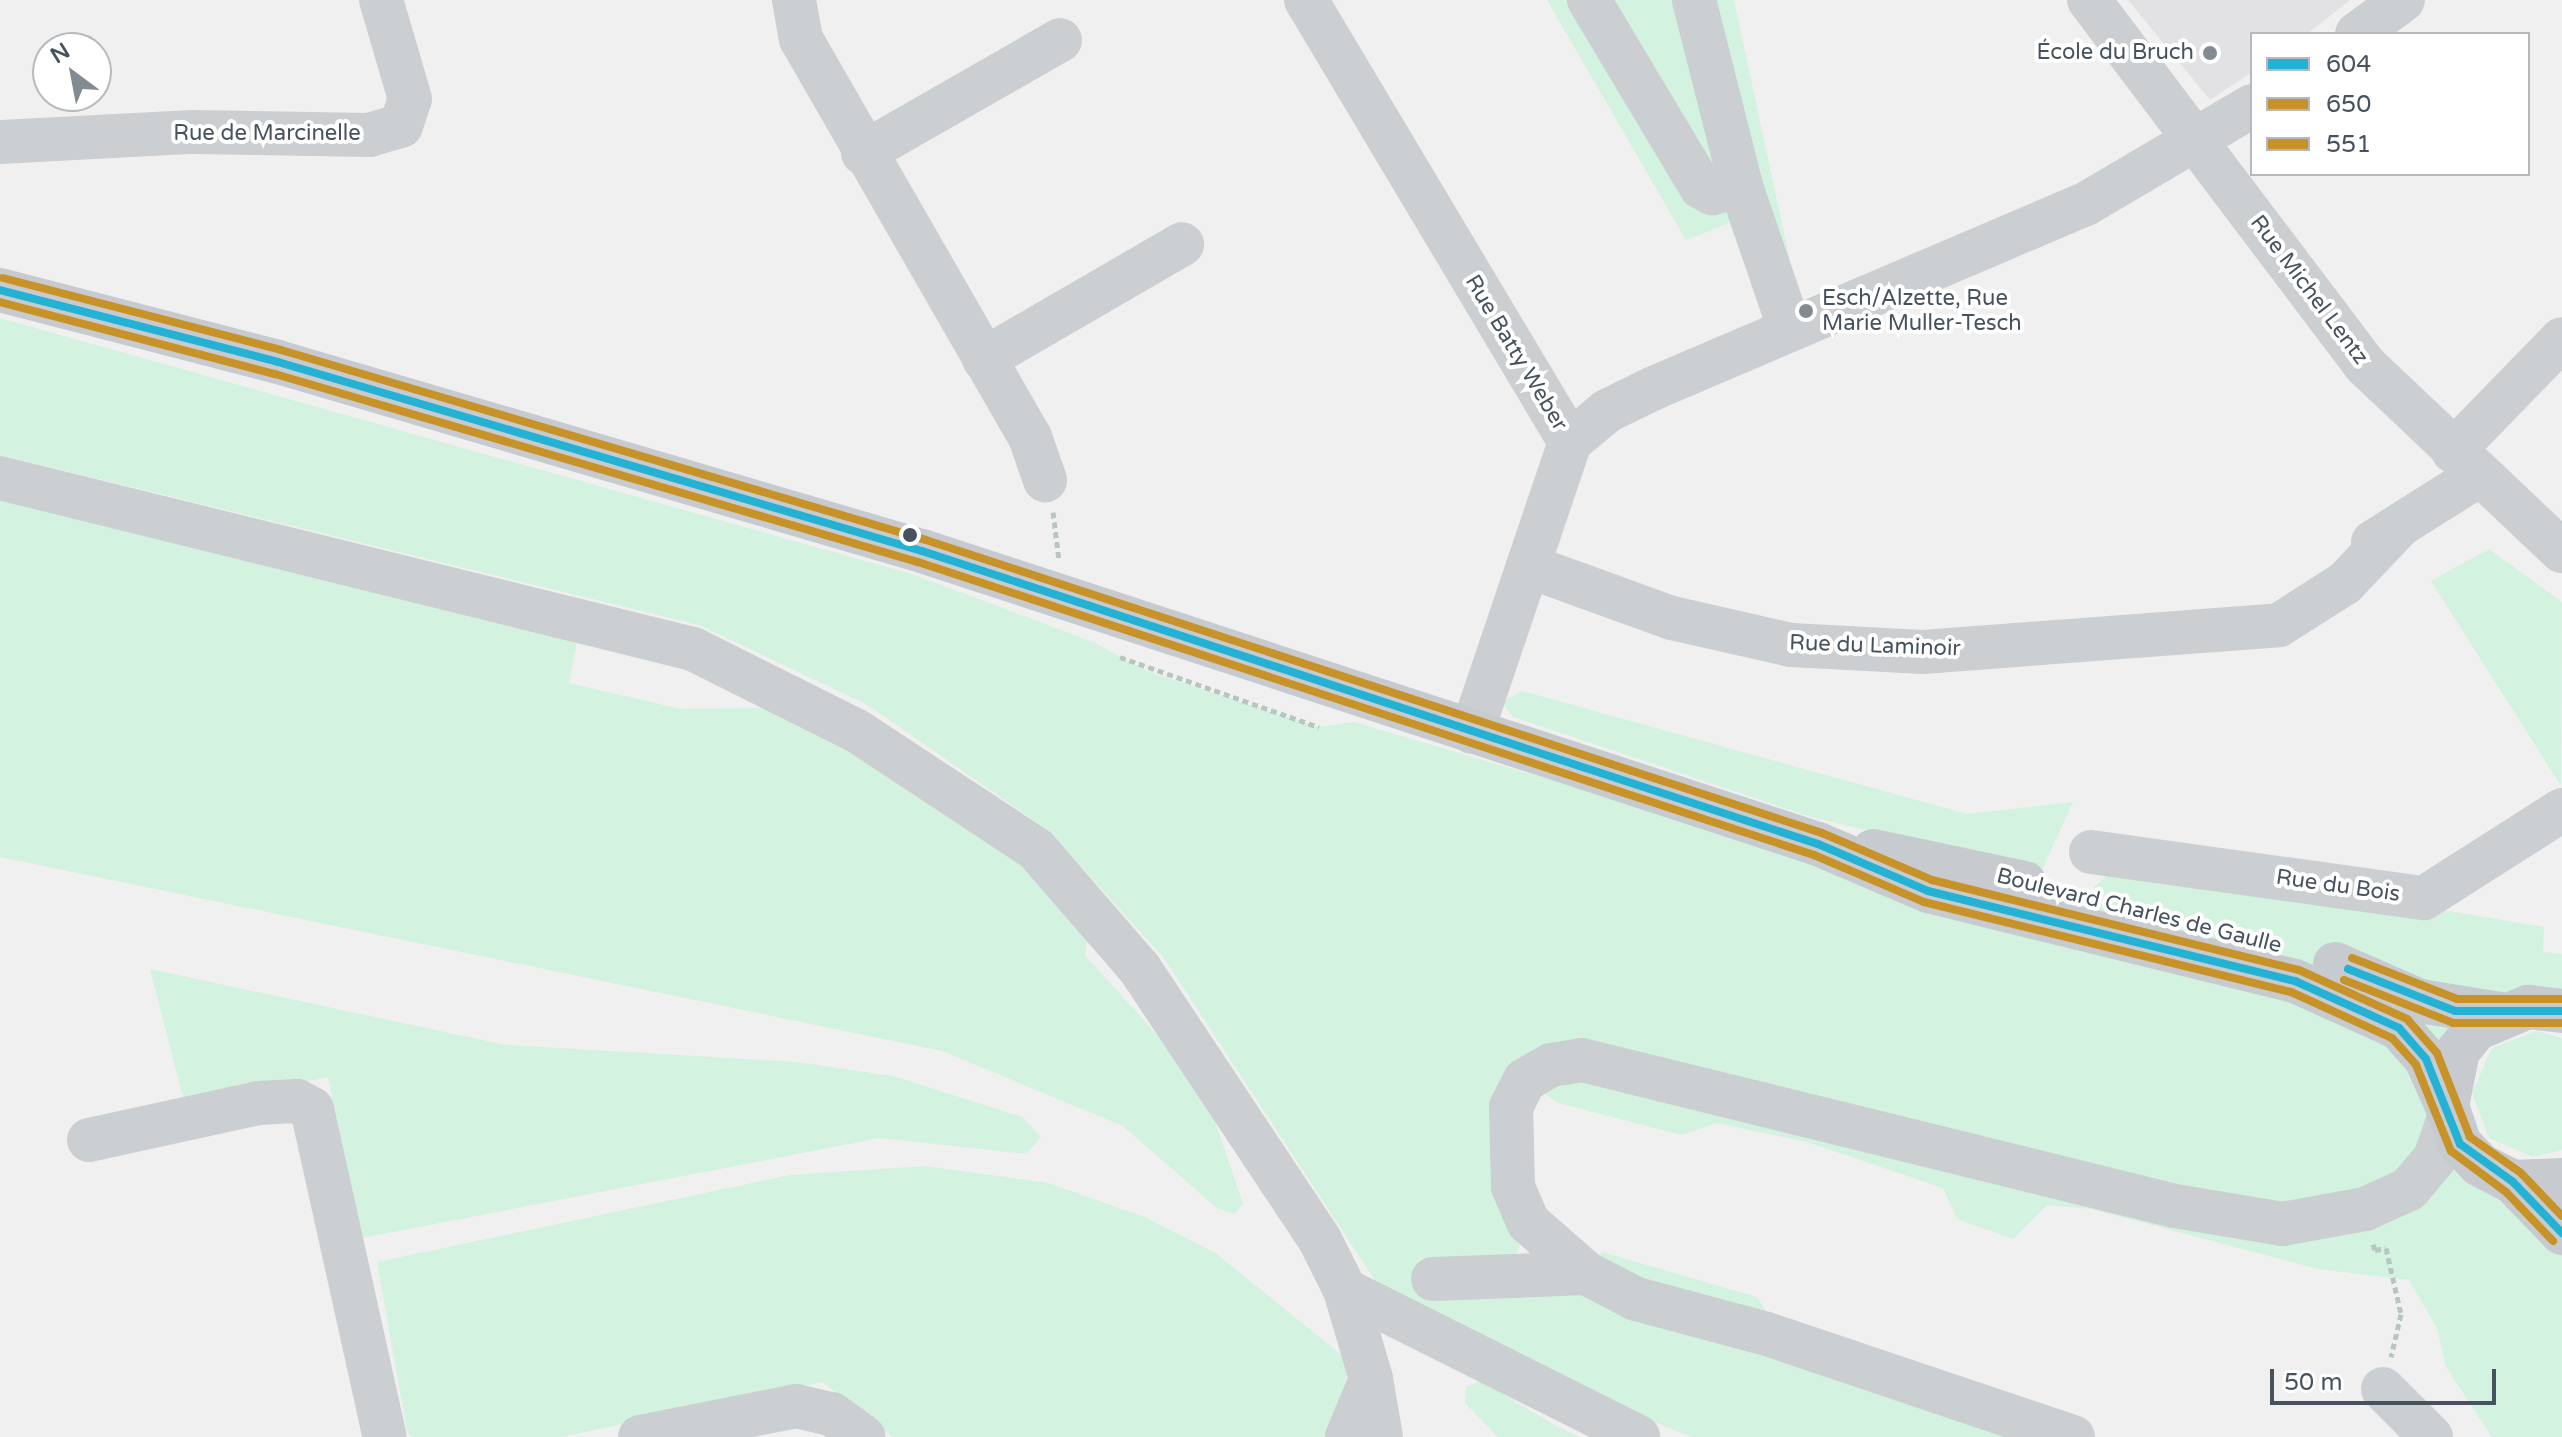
<!DOCTYPE html>
<meta charset="utf-8">
<style>
body{margin:0}
#map{position:relative;width:2562px;height:1437px;overflow:hidden;background:#f1f0f0;font-family:"Varela Round",sans-serif}
div>[style]{position:absolute}
.education>*{inset:0;background:#e2e1e3}
.green>*{inset:0;background:#d3f2df}
.path>*{height:5px;margin-top:-2.5px;transform-origin:0;background:repeating-linear-gradient(90deg,#b8c6c1 0 6px,transparent 0 10px)}
.minor>*{height:44px;margin:-22px;padding:0 22px;transform-origin:22px;border-radius:22px;background:#cccfd1}
.major>*{height:44px;margin:-22px;padding:0 22px;transform-origin:22px;border-radius:22px;background:#c7cbcf}
.bus-1>*{height:8px;margin:-4px;padding:0 4px;transform-origin:4px;border-radius:4px;background:#23b2d4}
.bus-2>*{height:8px;margin:-4px;padding:0 4px;transform-origin:4px;border-radius:4px;background:#c79227}
.bus-3>*{height:8px;margin:-4px;padding:0 4px;transform-origin:4px;border-radius:4px;background:#c79227}
.dots>*{width:22px;height:22px;translate:-50% -50%;box-sizing:border-box;border:4px solid #fff;border-radius:50%}
span{translate:-50% -50%;white-space:nowrap;text-align:center;line-height:1.15;-webkit-text-stroke:8px #fff;paint-order:stroke}
.poi-label{font-size:22px;color:#46535f}
.right{translate:-100% -50%;text-align:right}
.left{translate:0 -50%;text-align:left}
.street-label{font-size:22px;color:#46535f}
.legend{position:absolute;left:2250px;top:32px;width:280px;height:144px;box-sizing:border-box;background:#fff;border:2px solid #b5babf;margin:0;padding:10px 14px;list-style:none;font-size:24px;color:#46535f}
.legend li{display:flex;align-items:center;gap:16px;height:40px}
.legend b{width:40px;border:2px solid #b5babf}
.north{position:absolute;left:32px;top:32px;width:80px;height:80px;box-sizing:border-box;background:#fff;border:2px solid #b5babf;border-radius:50%;rotate:328deg;font-size:22px;font-weight:700;line-height:32px;text-align:center;color:#46535f}
.north::after{content:'';display:block;margin:auto;width:28px;height:36px;background:#828a92;clip-path:polygon(50% 0,100% 100%,50% 72%,0 100%)}
.scale{position:absolute;left:2270px;top:1369px;width:226px;height:36px;box-sizing:border-box;border:4px solid #46535f;border-top:0;padding-left:10px;font-size:24px;line-height:28px;white-space:nowrap;color:#46535f;-webkit-text-stroke:6px #fff;paint-order:stroke}
</style>
<div id="map">
<div class="education">
<div style="clip-path:polygon(2128px 0,2350px 0,2307px 34px,2252px 34px,2252px 72px,2210px 100px)"></div>
</div>
<div class="green">
<div style="clip-path:polygon(1547px 0,1734px 0,1797px 294px,1764px 309px,1729px 223px,1686px 240px)"></div>
<div style="clip-path:polygon(0 318px,912px 574px,1093px 642px,1147px 671px,1318px 727px,1354px 722px,1928px 891px,1970px 870px,2091px 900px,2095px 886px,2129px 857px,2544px 927px,2543px 952px,2562px 954px,2562px 1011px,2500px 1014px,2447px 1106px,2562px 1233px,2562px 1437px,2492px 1437px,2446px 1367px,2437px 1328px,2409px 1280px,2318px 1269px,2091px 1209px,2047px 1205px,2013px 1239px,1957px 1219px,1943px 1188px,1807px 1142px,1716px 1123px,1682px 1135px,1558px 1103px,1525px 1080px,1528px 1222px,1510px 1271px,1586px 1273px,1602px 1252px,1757px 1297px,1767px 1312px,2073px 1437px,1692px 1437px,1594px 1398px,1376px 1282px,1163px 957px,1049px 831px,868px 705px,699px 625px,0 455px)"></div>
<div style="clip-path:polygon(0 496px,578px 637px,569px 683px,681px 709px,772px 708px,851px 743px,1012px 846px,1088px 929px,1085px 955px,1203px 1086px,1243px 1203px,1235px 1214px,1218px 1209px,1123px 1126px,942px 1051px,0 857px)"></div>
<div style="clip-path:polygon(2489px 549px,2562px 602px,2561px 786px,2431px 581px)"></div>
<div style="clip-path:polygon(1522px 691px,1967px 814px,2073px 802px,2041px 872px,1811px 817px,1513px 717px,1502px 702px)"></div>
<div style="clip-path:polygon(150px 969px,506px 1045px,797px 1062px,893px 1076px,1022px 1117px,1041px 1137px,1026px 1154px,880px 1138px,362px 1238px,328px 1077px,185px 1106px)"></div>
<div style="clip-path:polygon(2537px 1031px,2562px 1038px,2562px 1150px,2533px 1157px,2489px 1138px,2472px 1093px,2492px 1048px)"></div>
<div style="clip-path:polygon(925px 1166px,1048px 1183px,1145px 1217px,1214px 1252px,1349px 1361px,1337px 1427px,1324px 1437px,893px 1437px,822px 1382px,561px 1437px,412px 1437px,407px 1431px,377px 1262px,790px 1175px)"></div>
<div style="clip-path:polygon(1481px 1381px,1558px 1427px,1580px 1437px,1498px 1437px,1465px 1403px,1466px 1387px)"></div>
</div>
<div class="path">
<div style="left:1053px;top:512px;width:48px;rotate:82.9deg"></div>
<div style="left:1120px;top:657px;width:211px;rotate:19.4deg"></div>
<div style="left:2373px;top:1244px;width:6px;rotate:72deg"></div>
<div style="left:2375px;top:1250px;width:11px;rotate:-10deg"></div>
<div style="left:2386px;top:1248px;width:68px;rotate:77.2deg"></div>
<div style="left:2401px;top:1314px;width:44px;rotate:103.1deg"></div>
</div>
<div class="minor">
<div style="left:794px;top:0;width:40px;rotate:80deg"></div>
<div style="left:801px;top:39px;width:459px;rotate:60.1deg"></div>
<div style="left:1030px;top:437px;width:46px;rotate:70.8deg"></div>
<div style="left:1306px;top:0;width:515px;rotate:59.15deg"></div>
<div style="left:1570px;top:442px;width:306px;rotate:108.7deg"></div>
<div style="left:1589px;top:0;width:218px;rotate:59.1deg"></div>
<div style="left:1701px;top:187px;width:13px;rotate:29deg"></div>
<div style="left:1712px;top:193px;width:30px;rotate:-14deg"></div>
<div style="left:1694px;top:0;width:192px;rotate:75.8deg"></div>
<div style="left:1741px;top:186px;width:152px;rotate:71.2deg"></div>
<div style="left:2089px;top:0;width:458px;rotate:52.9deg"></div>
<div style="left:2365px;top:365px;width:271px;rotate:43.4deg"></div>
<div style="left:2357px;top:34px;width:57px;rotate:-36.5deg"></div>
<div style="left:0;top:142px;width:193px;rotate:-3deg"></div>
<div style="left:193px;top:132px;width:176px;rotate:1deg"></div>
<div style="left:369px;top:135px;width:33px;rotate:-16deg"></div>
<div style="left:401px;top:126px;width:28px;rotate:-72deg"></div>
<div style="left:410px;top:99px;width:103px;rotate:-106.3deg"></div>
<div style="left:863px;top:153px;width:227px;rotate:-29.8deg"></div>
<div style="left:984px;top:359px;width:229px;rotate:-30.1deg"></div>
<div style="left:1570px;top:442px;width:48px;rotate:-40deg"></div>
<div style="left:1607px;top:411px;width:52px;rotate:-26.1deg"></div>
<div style="left:1654px;top:388px;width:467px;rotate:-23.1deg"></div>
<div style="left:2084px;top:205px;width:195px;rotate:-30.5deg"></div>
<div style="left:2453px;top:451px;width:156px;rotate:-45.8deg"></div>
<div style="left:0;top:478px;width:714px;rotate:13.86deg"></div>
<div style="left:693px;top:649px;width:183px;rotate:26.6deg"></div>
<div style="left:857px;top:731px;width:214px;rotate:33.4deg"></div>
<div style="left:1036px;top:849px;width:159px;rotate:49.1deg"></div>
<div style="left:1140px;top:969px;width:325px;rotate:56.4deg"></div>
<div style="left:1320px;top:1240px;width:56px;rotate:63.4deg"></div>
<div style="left:1345px;top:1290px;width:93px;rotate:73.7deg"></div>
<div style="left:2373px;top:542px;width:124px;rotate:-32.2deg"></div>
<div style="left:1528px;top:566px;width:153px;rotate:19.9deg"></div>
<div style="left:1672px;top:618px;width:122px;rotate:12.8deg"></div>
<div style="left:1791px;top:645px;width:132px;rotate:3deg"></div>
<div style="left:1923px;top:652px;width:357px;rotate:-4.3deg"></div>
<div style="left:2279px;top:625px;width:78px;rotate:-32.5deg"></div>
<div style="left:2345px;top:583px;width:76px;rotate:-46.6deg"></div>
<div style="left:2091px;top:852px;width:336px;rotate:7.9deg"></div>
<div style="left:2424px;top:898px;width:164px;rotate:-32.5deg"></div>
<div style="left:89px;top:1140px;width:173px;rotate:-12.3deg"></div>
<div style="left:258px;top:1103px;width:39px;rotate:-3deg"></div>
<div style="left:297px;top:1101px;width:17px;rotate:28deg"></div>
<div style="left:312px;top:1109px;width:336px;rotate:77.5deg"></div>
<div style="left:1433px;top:1279px;width:153px;rotate:-2.2deg"></div>
<div style="left:1345px;top:1290px;width:328px;rotate:26.6deg"></div>
<div style="left:2383px;top:1389px;width:68px;rotate:45deg"></div>
<div style="left:640px;top:1437px;width:159px;rotate:-11.2deg"></div>
<div style="left:796px;top:1406px;width:37px;rotate:13deg"></div>
<div style="left:832px;top:1414px;width:39px;rotate:36deg"></div>
<div style="left:1347px;top:1437px;width:63px;rotate:-67.5deg"></div>
<div style="left:1371px;top:1379px;width:59px;rotate:80.2deg"></div>
<div style="left:2073px;top:1437px;width:323px;rotate:-161.4deg"></div>
<div style="left:1767px;top:1334px;width:136px;rotate:-165deg"></div>
<div style="left:1636px;top:1299px;width:56px;rotate:-152.5deg"></div>
<div style="left:1586px;top:1273px;width:77px;rotate:-138.7deg"></div>
<div style="left:1528px;top:1222px;width:38px;rotate:-113deg"></div>
<div style="left:1513px;top:1187px;width:80px;rotate:-91.4deg"></div>
<div style="left:1511px;top:1107px;width:30px;rotate:-63deg"></div>
<div style="left:1525px;top:1080px;width:30px;rotate:-30deg"></div>
<div style="left:1551px;top:1065px;width:31px;rotate:-9deg"></div>
<div style="left:1582px;top:1060px;width:611px;rotate:13.83deg"></div>
<div style="left:2175px;top:1206px;width:109px;rotate:9.5deg"></div>
<div style="left:2282px;top:1224px;width:84px;rotate:-10.2deg"></div>
<div style="left:2365px;top:1209px;width:48px;rotate:-24.4deg"></div>
<div style="left:2409px;top:1189px;width:40px;rotate:-50deg"></div>
<div style="left:2435px;top:1158px;width:42px;rotate:-70.7deg"></div>
</div>
<div class="major">
<div style="left:0;top:290px;width:287px;rotate:14.5deg"></div>
<div style="left:278px;top:362px;width:671px;rotate:16.36deg"></div>
<div style="left:922px;top:551px;width:943px;rotate:18.11deg"></div>
<div style="left:1818px;top:844px;width:120px;rotate:23.1deg"></div>
<div style="left:1928px;top:891px;width:378px;rotate:13.8deg"></div>
<div style="left:2295px;top:981px;width:114px;rotate:24.3deg"></div>
<div style="left:2399px;top:1028px;width:41px;rotate:48.9deg"></div>
<div style="left:2426px;top:1059px;width:51px;rotate:65.9deg"></div>
<div style="left:1873px;top:851px;width:155px;rotate:11.9deg"></div>
<div style="left:2335px;top:964px;width:93px;rotate:23.5deg"></div>
<div style="left:2420px;top:1001px;width:81px;rotate:9.2deg"></div>
<div style="left:2562px;top:1011px;width:34px;rotate:-173deg"></div>
<div style="left:2528px;top:1007px;width:56px;rotate:157.1deg"></div>
<div style="left:2476px;top:1029px;width:28px;rotate:129deg"></div>
<div style="left:2458px;top:1051px;width:56px;rotate:101.3deg"></div>
<div style="left:2447px;top:1106px;width:40px;rotate:71.1deg"></div>
<div style="left:2460px;top:1144px;width:29px;rotate:46deg"></div>
<div style="left:2480px;top:1165px;width:37px;rotate:27deg"></div>
<div style="left:2513px;top:1182px;width:49px;rotate:-2.3deg"></div>
<div style="left:2513px;top:1182px;width:71px;rotate:46.1deg"></div>
</div>
<div class="bus-1">
<div style="left:0;top:290px;width:287px;rotate:14.5deg"></div>
<div style="left:278px;top:362px;width:671px;rotate:16.36deg"></div>
<div style="left:922px;top:551px;width:943px;rotate:18.11deg"></div>
<div style="left:1818px;top:844px;width:120px;rotate:23.1deg"></div>
<div style="left:1928px;top:891px;width:378px;rotate:13.8deg"></div>
<div style="left:2295px;top:981px;width:114px;rotate:24.3deg"></div>
<div style="left:2399px;top:1028px;width:41px;rotate:48.9deg"></div>
<div style="left:2426px;top:1059px;width:92px;rotate:68.2deg"></div>
<div style="left:2460px;top:1144px;width:65px;rotate:35.6deg"></div>
<div style="left:2513px;top:1182px;width:71px;rotate:46.1deg"></div>
<div style="left:2348px;top:969px;width:115px;rotate:21.4deg"></div>
<div style="left:2455px;top:1011px;width:107px"></div>
</div>
<div class="bus-2">
<div style="left:0;top:302px;width:284px;rotate:14.7deg"></div>
<div style="left:275px;top:374px;width:670px;rotate:16.3deg"></div>
<div style="left:918px;top:562px;width:943px;rotate:18.11deg"></div>
<div style="left:1814px;top:855px;width:120px;rotate:23.1deg"></div>
<div style="left:1924px;top:902px;width:378px;rotate:13.8deg"></div>
<div style="left:2291px;top:992px;width:111px;rotate:24.5deg"></div>
<div style="left:2392px;top:1038px;width:36px;rotate:48deg"></div>
<div style="left:2416px;top:1065px;width:93px;rotate:67.9deg"></div>
<div style="left:2451px;top:1151px;width:69px;rotate:36.7deg"></div>
<div style="left:2506px;top:1192px;width:68px;rotate:46.2deg"></div>
<div style="left:2344px;top:980px;width:117px;rotate:21.5deg"></div>
<div style="left:2453px;top:1023px;width:109px"></div>
</div>
<div class="bus-3">
<div style="left:3px;top:278px;width:287px;rotate:14.5deg"></div>
<div style="left:281px;top:350px;width:672px;rotate:16.41deg"></div>
<div style="left:926px;top:540px;width:943px;rotate:18.11deg"></div>
<div style="left:1822px;top:833px;width:120px;rotate:23.1deg"></div>
<div style="left:1932px;top:880px;width:378px;rotate:13.8deg"></div>
<div style="left:2299px;top:970px;width:119px;rotate:24.4deg"></div>
<div style="left:2407px;top:1019px;width:45px;rotate:48.6deg"></div>
<div style="left:2437px;top:1053px;width:90px;rotate:68.6deg"></div>
<div style="left:2470px;top:1137px;width:62px;rotate:35.2deg"></div>
<div style="left:2521px;top:1173px;width:59px;rotate:46.4deg"></div>
<div style="left:2352px;top:958px;width:113px;rotate:21.3deg"></div>
<div style="left:2457px;top:999px;width:105px"></div>
</div>
<div class="dots">
<div style="left:2210px;top:53px;background:#828a92"></div>
<div style="left:1806px;top:311px;background:#828a92"></div>
<div style="left:910px;top:535px;background:#46535f"></div>
</div>
<div class="poi-label">
<span class="right" style="left:2194px;top:53px">École du Bruch</span>
<span class="left" style="left:1822px;top:311px">Esch/Alzette, Rue<br>Marie Muller-Tesch</span>
</div>
<div class="street-label">
<span style="left:267px;top:134px">Rue de Marcinelle</span>
<span style="left:2309px;top:290px;rotate:53deg">Rue Michel Lentz</span>
<span style="left:1516px;top:353px;rotate:59deg">Rue Batty Weber</span>
<span style="left:1875px;top:646px;rotate:2deg">Rue du Laminoir</span>
<span style="left:2338px;top:886px;rotate:8deg">Rue du Bois</span>
<span style="left:2139px;top:911px;rotate:14deg">Boulevard Charles de Gaulle</span>
</div>
<ul class="legend">
<li><b style="height:10px;background:#23b2d4"></b>604</li>
<li><b style="height:10px;background:#c79227"></b>650</li>
<li><b style="height:10px;background:#c79227"></b>551</li>
</ul>
<div class="north">N</div>
<div class="scale">50 m</div>
</div>
